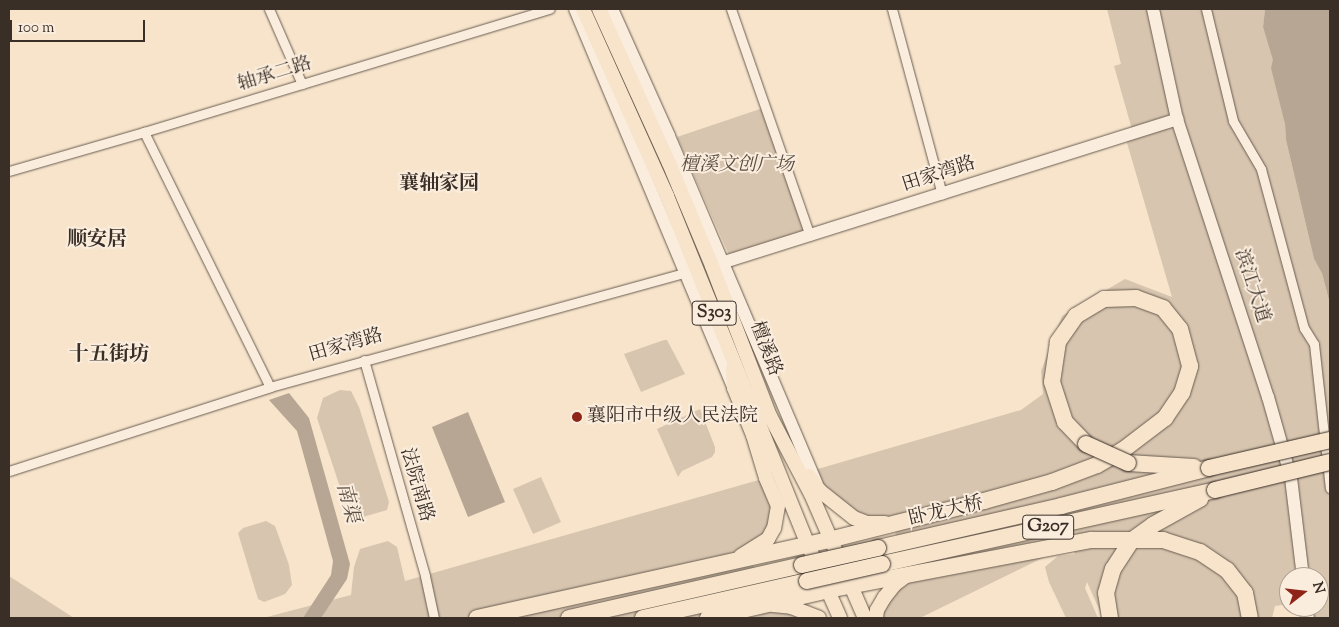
<!DOCTYPE html>
<meta charset="utf-8">
<style>
body{margin:0}
#map{position:relative;width:1339px;height:627px;overflow:hidden;background:#f7e4cb;font-family:"Sorts Mill Goudy","Noto Serif SC",serif}
div>[style]{position:absolute}
.green>*{inset:0;background:#d7c5af}
.water>*{inset:0;background:#b7a693}
.roads{filter:drop-shadow(0 0 1px #695c50) drop-shadow(0 0 1px #695c50)}
.street>*{height:9px;margin:-4.5px;padding:0 4.5px;transform-origin:4.5px;border-radius:4.5px;background:#faeddd}
.secondary>*{height:12px;margin:-6px;padding:0 6px;transform-origin:6px;border-radius:6px;background:#faeddd}
.primary>*{height:14px;margin:-7px;padding:0 7px;transform-origin:7px;border-radius:7px;background:#f7e4cb}
.highway>*{height:16px;margin:-8px;padding:0 8px;transform-origin:8px;border-radius:8px;background:#f7e4cb}
.bridges{filter:drop-shadow(0 0 1px #3a2f27) drop-shadow(0 0 1px #3a2f27)}
.highway-bridge>*{height:16px;margin:-8px;padding:0 8px;transform-origin:8px;border-radius:8px;background:#f7e4cb}
.dots>*{width:14px;height:14px;translate:-50% -50%;box-sizing:border-box;border:2px solid #faeddd;border-radius:50%}
span{translate:-50% -50%;white-space:nowrap;text-align:center;line-height:1.15;-webkit-text-stroke:4px #faeddd;paint-order:stroke}
.shield-label span{padding:1px 4px;background:#faeddd;border:1px solid;border-radius:4px;-webkit-text-stroke-width:0}
.shield-label{font-size:18px;color:#3a2f27;font-weight:700}
.street-label{font-size:19px;color:#3a2f27}
.park-label{font-size:19px;color:#594d42;font-style:italic}
.poi-label{font-size:19px;color:#3a2f27}
.left{translate:0 -50%;text-align:left}
.neighbourhood-label{font-size:20px;color:#3a2f27;font-weight:700}
.water-label{font-size:20px;color:#594d42;font-style:italic}
.frame{position:absolute;inset:0;border:10px solid #3a2f27;pointer-events:none}
.north{position:absolute;left:1279px;top:567px;width:50px;height:50px;box-sizing:border-box;background:#faeddd;border:1px solid #ada194;border-radius:50%;rotate:74deg;font-size:14px;font-weight:700;line-height:20px;text-align:center;color:#3a2f27}
.north::after{content:'';display:block;margin:auto;width:18px;height:22px;background:#8f2418;clip-path:polygon(50% 0,100% 100%,50% 72%,0 100%)}
.scale{position:absolute;left:10px;top:20px;width:135px;height:22px;box-sizing:border-box;border:2px solid #3a2f27;border-top:0;padding-left:6px;font-size:15px;line-height:18px;white-space:nowrap;color:#3a2f27;-webkit-text-stroke:4px #faeddd;paint-order:stroke}
</style>
<div id="map">
<div class="green">
<div style="clip-path:polygon(1107px 9px,1265px 9px,1263px 27px,1274px 60px,1285px 124px,1286px 140px,1314px 259px,1322px 272px,1330px 304px,1330px 618px,1312px 618px,1310px 607px,1319px 607px,1319px 577px,1289px 577px,1289px 604px,1275px 606px,1272px 618px,1103px 618px,1087px 582px,1085px 588px,1098px 618px,1066px 618px,1049px 582px,1045px 567px,1058px 556px,1075px 554px,1071px 544px,920px 618px,876px 618px,906px 576px,893px 523px,854px 518px,811px 471px,1021px 410px,1043px 394px,1041px 371px,1062px 316px,1125px 279px,1172px 297px,1125px 136px,1133px 133px,1114px 66px,1121px 64px)"></div>
<div style="clip-path:polygon(763px 108px,805px 230px,729px 255px,677px 137px)"></div>
<div style="clip-path:polygon(664px 340px,667px 340px,685px 374px,641px 392px,624px 354px)"></div>
<div style="clip-path:polygon(340px 390px,351px 391px,359px 407px,389px 502px,387px 510px,356px 519px,350px 517px,317px 418px,323px 398px)"></div>
<div style="clip-path:polygon(700px 409px,715px 447px,715px 452px,712px 457px,682px 471px,678px 477px,657px 429px)"></div>
<div style="clip-path:polygon(541px 477px,561px 522px,533px 534px,513px 489px)"></div>
<div style="clip-path:polygon(766px 478px,778px 506px,774px 528px,749px 553px,767px 604px,819px 618px,263px 618px,351px 595px,354px 567px,360px 549px,388px 541px,397px 547px,405px 581px)"></div>
<div style="clip-path:polygon(266px 521px,275px 526px,289px 565px,292px 585px,285px 594px,264px 602px,258px 599px,238px 533px,243px 528px)"></div>
<div style="clip-path:polygon(9px 576px,74px 618px,9px 618px)"></div>
</div>
<div class="water">
<div style="clip-path:polygon(1265px 9px,1330px 9px,1330px 304px,1322px 273px,1314px 259px,1286px 140px,1285px 124px,1271px 68px,1273px 60px,1263px 27px)"></div>
<div style="clip-path:polygon(289px 393px,309px 418px,350px 564px,347px 579px,321px 618px,303px 618px,331px 575px,333px 561px,297px 431px,269px 400px)"></div>
<div style="clip-path:polygon(468px 412px,505px 502px,468px 517px,432px 427px)"></div>
</div>
<div class="roads">
<div class="street">
<div style="left:269px;top:9px;width:82px;rotate:66.3deg"></div>
<div style="left:731px;top:9px;width:240px;rotate:70.8deg"></div>
<div style="left:892px;top:9px;width:192px;rotate:74.9deg"></div>
<div style="left:1206px;top:9px;width:115px;rotate:76.4deg"></div>
<div style="left:1233px;top:121px;width:56px;rotate:59.7deg"></div>
<div style="left:1261px;top:169px;width:165px;rotate:74.9deg"></div>
<div style="left:1304px;top:328px;width:19px;rotate:58deg"></div>
<div style="left:1314px;top:344px;width:145px;rotate:83.7deg"></div>
<div style="left:144px;top:132px;width:284px;rotate:63.7deg"></div>
<div style="left:9px;top:171px;width:141px;rotate:-16.1deg"></div>
<div style="left:144px;top:132px;width:424px;rotate:-16.9deg"></div>
<div style="left:364px;top:360px;width:224px;rotate:74.2deg"></div>
<div style="left:425px;top:576px;width:43px;rotate:77.9deg"></div>
<div style="left:9px;top:471px;width:274px;rotate:-17.8deg"></div>
<div style="left:270px;top:387px;width:436px;rotate:-15.4deg"></div>
</div>
<div class="secondary">
<div style="left:575px;top:9px;width:410px;rotate:67.3deg"></div>
<div style="left:612px;top:9px;width:139px;rotate:65.8deg"></div>
<div style="left:669px;top:136px;width:378px;rotate:67deg"></div>
<div style="left:1153px;top:9px;width:113px;rotate:77.7deg"></div>
<div style="left:1177px;top:119px;width:293px;rotate:71.9deg"></div>
<div style="left:1268px;top:397px;width:84px;rotate:74.1deg"></div>
<div style="left:1291px;top:478px;width:100px;rotate:83.1deg"></div>
<div style="left:715px;top:265px;width:485px;rotate:-17.5deg"></div>
<div style="left:1306px;top:607px;width:11px;rotate:80deg"></div>
</div>
<div class="primary">
<div style="left:583px;top:9px;width:205px;rotate:65.8deg"></div>
<div style="left:667px;top:196px;width:376px;rotate:68deg"></div>
<div style="left:808px;top:545px;width:80px;rotate:66.3deg"></div>
<div style="left:599px;top:9px;width:169px;rotate:65.6deg"></div>
<div style="left:669px;top:163px;width:112px;rotate:67.3deg"></div>
<div style="left:712px;top:266px;width:161px;rotate:68.9deg"></div>
<div style="left:770px;top:416px;width:88px;rotate:62.3deg"></div>
<div style="left:811px;top:494px;width:135px;rotate:66.5deg"></div>
<div style="left:733px;top:369px;width:19px;rotate:87deg"></div>
<div style="left:734px;top:388px;width:51px;rotate:68deg"></div>
<div style="left:753px;top:435px;width:45px;rotate:73.2deg"></div>
<div style="left:766px;top:478px;width:30px;rotate:67deg"></div>
<div style="left:778px;top:506px;width:22px;rotate:100deg"></div>
<div style="left:774px;top:528px;width:13px;rotate:119deg"></div>
<div style="left:768px;top:539px;width:32px;rotate:148deg"></div>
<div style="left:809px;top:476px;width:19px;rotate:54deg"></div>
<div style="left:820px;top:491px;width:43px;rotate:38.5deg"></div>
<div style="left:854px;top:518px;width:14px;rotate:21deg"></div>
<div style="left:867px;top:523px;width:18px"></div>
<div style="left:773px;top:605px;width:18px;rotate:6deg"></div>
<div style="left:791px;top:607px;width:30px;rotate:21deg"></div>
<div style="left:876px;top:618px;width:8px;rotate:-83deg"></div>
<div style="left:877px;top:610px;width:14px;rotate:-60deg"></div>
<div style="left:884px;top:598px;width:16px;rotate:-52deg"></div>
<div style="left:894px;top:585px;width:15px;rotate:-37deg"></div>
</div>
<div class="highway">
<div style="left:1128px;top:463px;width:66px;rotate:3.5deg"></div>
<div style="left:878px;top:548px;width:188px;rotate:-12.9deg"></div>
<div style="left:1061px;top:506px;width:153px;rotate:-14.4deg"></div>
<div style="left:882px;top:564px;width:341px;rotate:-12.5deg"></div>
<div style="left:477px;top:618px;width:361px;rotate:-12.5deg"></div>
<div style="left:829px;top:540px;width:160px;rotate:-14.1deg"></div>
<div style="left:984px;top:501px;width:71px;rotate:-15.6deg"></div>
<div style="left:1052px;top:482px;width:48px;rotate:-20.7deg"></div>
<div style="left:1097px;top:465px;width:30px;rotate:-30deg"></div>
<div style="left:1123px;top:450px;width:53px;rotate:-37.3deg"></div>
<div style="left:1165px;top:418px;width:30px;rotate:-56deg"></div>
<div style="left:1182px;top:393px;width:28px;rotate:-73deg"></div>
<div style="left:1190px;top:366px;width:38px;rotate:-105deg"></div>
<div style="left:1180px;top:329px;width:27px;rotate:-129deg"></div>
<div style="left:1163px;top:308px;width:29px;rotate:-160deg"></div>
<div style="left:1136px;top:298px;width:32px;rotate:178deg"></div>
<div style="left:1104px;top:299px;width:33px;rotate:149deg"></div>
<div style="left:1076px;top:316px;width:32px;rotate:125deg"></div>
<div style="left:1058px;top:342px;width:40px;rotate:98.5deg"></div>
<div style="left:1052px;top:382px;width:42px;rotate:72deg"></div>
<div style="left:1065px;top:422px;width:30px;rotate:46deg"></div>
<div style="left:569px;top:618px;width:239px;rotate:-12.8deg"></div>
<div style="left:643px;top:618px;width:168px;rotate:-12.7deg"></div>
<div style="left:708px;top:618px;width:123px;rotate:-13.1deg"></div>
<div style="left:828px;top:590px;width:268px;rotate:-10.8deg"></div>
<div style="left:1091px;top:540px;width:72px"></div>
<div style="left:1163px;top:540px;width:39px;rotate:18deg"></div>
<div style="left:1200px;top:552px;width:32px;rotate:34deg"></div>
<div style="left:1227px;top:570px;width:29px;rotate:52deg"></div>
<div style="left:1245px;top:593px;width:25px;rotate:79deg"></div>
<div style="left:1110px;top:618px;width:25px;rotate:-99deg"></div>
<div style="left:1106px;top:593px;width:25px;rotate:-74deg"></div>
<div style="left:1113px;top:569px;width:33px;rotate:-57deg"></div>
<div style="left:1131px;top:541px;width:27px;rotate:-36deg"></div>
<div style="left:1153px;top:525px;width:54px;rotate:-29deg"></div>
</div>
</div>
<div class="bridges">
<div class="highway-bridge">
<div style="left:1086px;top:444px;width:46px;rotate:24.3deg"></div>
<div style="left:1209px;top:468px;width:124px;rotate:-13deg"></div>
<div style="left:1215px;top:490px;width:118px;rotate:-13.7deg"></div>
<div style="left:802px;top:565px;width:78px;rotate:-12.6deg"></div>
<div style="left:807px;top:581px;width:77px;rotate:-12.8deg"></div>
</div>
</div>
<div class="dots">
<div style="left:577px;top:417px;background:#8f2418"></div>
</div>
<div class="shield-label">
<span style="left:714px;top:313px">S303</span>
<span style="left:1048px;top:527px">G207</span>
</div>
<div class="street-label">
<span style="left:275px;top:75px;rotate:-17deg">轴承二路</span>
<span style="left:939px;top:175px;rotate:-18deg">田家湾路</span>
<span style="left:1251px;top:286px;rotate:72deg">滨江大道</span>
<span style="left:346px;top:346px;rotate:-16deg">田家湾路</span>
<span style="left:765px;top:349px;rotate:69deg">檀溪路</span>
<span style="left:416px;top:485px;rotate:74deg">法院南路</span>
<span style="left:946px;top:512px;rotate:-13deg">卧龙大桥</span>
</div>
<div class="park-label">
<span style="left:737px;top:166px">檀溪文创广场</span>
</div>
<div class="poi-label">
<span class="left" style="left:587px;top:417px">襄阳市中级人民法院</span>
</div>
<div class="neighbourhood-label">
<span style="left:439px;top:184px">襄轴家园</span>
<span style="left:97px;top:240px">顺安居</span>
<span style="left:109px;top:355px">十五街坊</span>
</div>
<div class="water-label">
<span style="left:347px;top:503px;rotate:75deg">南渠</span>
</div>
<div class="frame"></div>
<div class="north">N</div>
<div class="scale">100 m</div>
</div>
